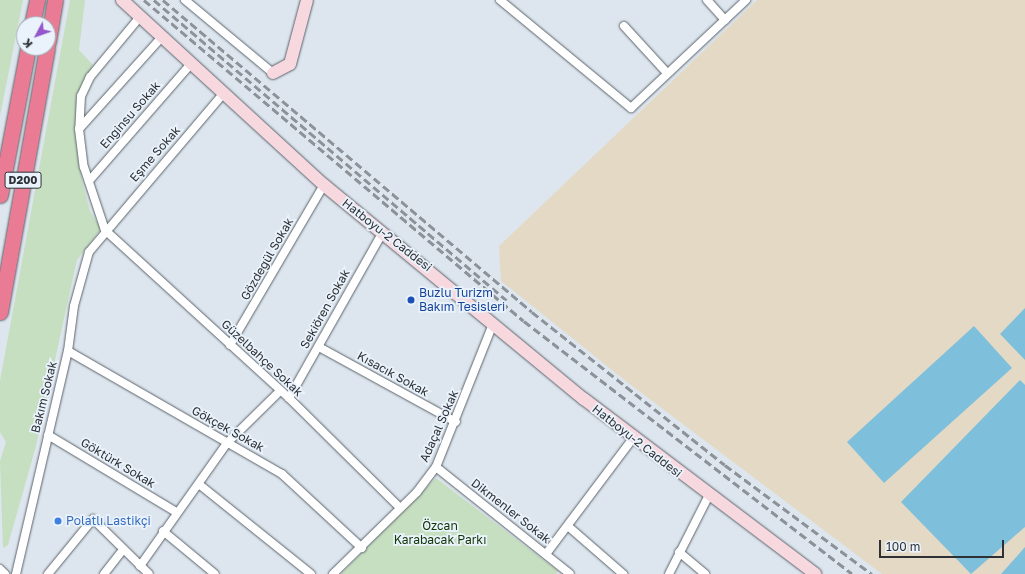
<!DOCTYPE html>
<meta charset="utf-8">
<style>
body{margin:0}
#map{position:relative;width:1025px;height:574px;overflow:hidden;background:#dde6ee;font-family:"Golos Text",sans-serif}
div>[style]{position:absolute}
.industrial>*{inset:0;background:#e4d9c5}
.green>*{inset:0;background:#c6dfc0}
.water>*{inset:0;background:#7ec0dc}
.roads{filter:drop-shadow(0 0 1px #5c636b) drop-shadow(0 0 1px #5c636b)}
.street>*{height:8px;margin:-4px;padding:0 4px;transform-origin:4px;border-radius:4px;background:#fff}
.secondary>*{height:12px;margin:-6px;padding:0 6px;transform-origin:6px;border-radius:6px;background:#f8d8df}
.highway>*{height:15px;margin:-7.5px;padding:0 7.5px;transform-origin:7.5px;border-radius:7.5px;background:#e97c94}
.rail>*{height:2.5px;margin-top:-1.25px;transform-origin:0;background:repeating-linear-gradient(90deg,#8c9298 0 8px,transparent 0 12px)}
.dots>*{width:11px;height:11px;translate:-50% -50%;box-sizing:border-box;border:2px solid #eaf3fc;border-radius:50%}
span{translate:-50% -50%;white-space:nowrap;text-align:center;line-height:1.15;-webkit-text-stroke:3.5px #eaf3fc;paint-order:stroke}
.shield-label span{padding:1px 3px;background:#eaf3fc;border:1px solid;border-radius:3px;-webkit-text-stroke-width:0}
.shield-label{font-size:11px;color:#2d3034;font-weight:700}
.street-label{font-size:12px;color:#2d3034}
.transit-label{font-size:12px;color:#164399}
.left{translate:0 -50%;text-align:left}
.shop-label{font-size:12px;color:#366cbe}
.park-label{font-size:12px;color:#123706}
.north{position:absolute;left:16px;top:16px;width:40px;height:40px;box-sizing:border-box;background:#eaf3fc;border:1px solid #9ea5ac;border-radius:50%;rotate:229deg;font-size:11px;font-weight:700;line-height:16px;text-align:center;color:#2d3034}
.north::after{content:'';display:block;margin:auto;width:14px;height:18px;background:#9555cb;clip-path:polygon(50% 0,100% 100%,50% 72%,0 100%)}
.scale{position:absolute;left:879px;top:540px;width:125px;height:18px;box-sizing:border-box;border:2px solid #2d3034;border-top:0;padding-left:5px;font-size:12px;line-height:14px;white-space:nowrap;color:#2d3034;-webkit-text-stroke:3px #eaf3fc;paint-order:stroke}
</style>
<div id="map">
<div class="industrial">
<div style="clip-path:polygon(757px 0,1025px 0,1025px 574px,882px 574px,627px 382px,501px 281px,499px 246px)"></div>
</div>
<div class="green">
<div style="clip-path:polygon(0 0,23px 0,0 116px)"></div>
<div style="clip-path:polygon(70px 0,85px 0,79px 50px,93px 65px,77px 95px,75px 126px,82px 180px,90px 211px,101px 229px,77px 260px,36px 446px,8px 545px,3px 548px,0 461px,6px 442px,0 432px,0 381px)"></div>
<div style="clip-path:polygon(436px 478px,558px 571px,556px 574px,341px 574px)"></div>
</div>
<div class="water">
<div style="clip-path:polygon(1025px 308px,1025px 360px,1000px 334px)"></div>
<div style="clip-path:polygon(974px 326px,1012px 368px,884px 483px,847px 442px)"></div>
<div style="clip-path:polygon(1020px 380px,1025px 385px,1025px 527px,971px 574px,901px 502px)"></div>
<div style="clip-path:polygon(1025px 547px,1025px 574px,1001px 574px)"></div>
</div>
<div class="roads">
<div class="street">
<div style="left:185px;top:0;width:114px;rotate:39.7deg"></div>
<div style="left:500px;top:0;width:170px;rotate:39.5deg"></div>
<div style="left:631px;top:108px;width:158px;rotate:-43.2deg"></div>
<div style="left:707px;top:0;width:27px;rotate:48deg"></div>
<div style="left:139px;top:18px;width:77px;rotate:129.7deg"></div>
<div style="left:90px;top:77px;width:21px;rotate:115deg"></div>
<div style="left:81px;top:96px;width:33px;rotate:93deg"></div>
<div style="left:79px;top:129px;width:38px;rotate:83deg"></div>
<div style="left:84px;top:167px;width:66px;rotate:71.6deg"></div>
<div style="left:105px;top:230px;width:249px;rotate:42.4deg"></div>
<div style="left:289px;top:398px;width:155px;rotate:44.7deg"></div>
<div style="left:624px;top:26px;width:64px;rotate:47.5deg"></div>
<div style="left:79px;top:129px;width:122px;rotate:-48deg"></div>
<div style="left:89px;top:181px;width:154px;rotate:-49deg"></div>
<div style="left:230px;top:345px;width:186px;rotate:-59.6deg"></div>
<div style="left:319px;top:347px;width:156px;rotate:28.7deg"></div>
<div style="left:68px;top:351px;width:247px;rotate:29.9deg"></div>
<div style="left:282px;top:474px;width:109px;rotate:42.8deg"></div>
<div style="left:289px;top:398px;width:191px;rotate:-60.5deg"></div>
<div style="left:48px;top:435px;width:149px;rotate:31deg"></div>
<div style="left:436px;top:467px;width:171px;rotate:38.6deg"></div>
<div style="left:200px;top:485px;width:142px;rotate:38.7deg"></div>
<div style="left:569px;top:527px;width:72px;rotate:41deg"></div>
<div style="left:163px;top:531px;width:67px;rotate:39.6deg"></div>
<div style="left:679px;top:552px;width:34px;rotate:40deg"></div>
<div style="left:546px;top:554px;width:145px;rotate:-53.1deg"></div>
<div style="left:140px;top:566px;width:151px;rotate:-54.7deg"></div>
<div style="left:227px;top:443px;width:74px;rotate:-44.5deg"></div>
<div style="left:0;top:569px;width:7px;rotate:45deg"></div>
<div style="left:16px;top:574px;width:229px;rotate:-76.9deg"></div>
<div style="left:68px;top:351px;width:45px;rotate:-82.4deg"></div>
<div style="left:74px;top:306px;width:56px;rotate:-74.5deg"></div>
<div style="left:89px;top:252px;width:207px;rotate:-49.7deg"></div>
<div style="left:48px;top:574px;width:71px;rotate:-50.7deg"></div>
<div style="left:93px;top:519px;width:78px;rotate:44.5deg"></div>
<div style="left:104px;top:574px;width:29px;rotate:-52deg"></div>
<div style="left:333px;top:574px;width:117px;rotate:-44.3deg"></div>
<div style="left:417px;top:492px;width:31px;rotate:-53deg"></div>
<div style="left:436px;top:467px;width:154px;rotate:-68.3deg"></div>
<div style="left:669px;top:574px;width:89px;rotate:-63.1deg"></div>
</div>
<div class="secondary">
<div style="left:122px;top:0;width:274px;rotate:42.5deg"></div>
<div style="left:324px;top:185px;width:337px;rotate:39.5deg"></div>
<div style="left:584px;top:399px;width:290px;rotate:37.1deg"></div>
<div style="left:273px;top:73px;width:19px;rotate:-28deg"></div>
<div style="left:290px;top:64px;width:66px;rotate:-75.1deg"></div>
</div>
<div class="highway">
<div style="left:32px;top:24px;width:25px;rotate:-78deg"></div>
<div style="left:48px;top:42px;width:43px;rotate:-80.5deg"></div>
<div style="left:0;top:195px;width:150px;rotate:-79.2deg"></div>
<div style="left:0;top:312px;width:268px;rotate:-79.9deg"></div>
</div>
</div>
<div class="rail">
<div style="left:144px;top:0;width:497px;rotate:40.2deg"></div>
<div style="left:524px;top:321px;width:414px;rotate:37.6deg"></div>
<div style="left:154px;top:0;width:463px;rotate:40.4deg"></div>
<div style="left:163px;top:0;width:483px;rotate:40.2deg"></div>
<div style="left:532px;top:312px;width:246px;rotate:38.4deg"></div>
<div style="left:725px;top:465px;width:183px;rotate:36.6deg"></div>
</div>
<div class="dots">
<div style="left:411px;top:300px;background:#1a4fb4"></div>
<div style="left:58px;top:521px;background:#3f7fe0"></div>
</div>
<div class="shield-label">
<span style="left:23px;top:180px">D200</span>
</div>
<div class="street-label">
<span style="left:130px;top:115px;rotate:-49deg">Enginsu Sokak</span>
<span style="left:155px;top:154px;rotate:-49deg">Eşme Sokak</span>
<span style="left:387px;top:235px;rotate:38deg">Hatboyu-2 Caddesi</span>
<span style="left:267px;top:259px;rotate:-60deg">Gözdegül Sokak</span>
<span style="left:325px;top:309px;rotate:-61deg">Sekiören Sokak</span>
<span style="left:262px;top:358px;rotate:43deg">Güzelbahçe Sokak</span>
<span style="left:393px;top:374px;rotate:29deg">Kısacık Sokak</span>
<span style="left:44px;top:397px;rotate:-76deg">Bakım Sokak</span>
<span style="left:439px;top:426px;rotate:-66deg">Adaçal Sokak</span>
<span style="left:228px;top:429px;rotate:29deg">Gökçek Sokak</span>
<span style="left:637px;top:441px;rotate:38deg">Hatboyu-2 Caddesi</span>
<span style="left:118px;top:463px;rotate:31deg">Göktürk Sokak</span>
<span style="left:511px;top:511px;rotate:38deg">Dikmenler Sokak</span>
</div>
<div class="transit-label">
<span class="left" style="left:419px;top:300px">Buzlu Turizm<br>Bakım Tesisleri</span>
</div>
<div class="shop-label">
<span class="left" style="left:66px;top:521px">Polatlı Lastikçi</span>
</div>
<div class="park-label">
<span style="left:440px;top:533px">Özcan<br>Karabacak Parkı</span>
</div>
<div class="north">K</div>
<div class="scale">100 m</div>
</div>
